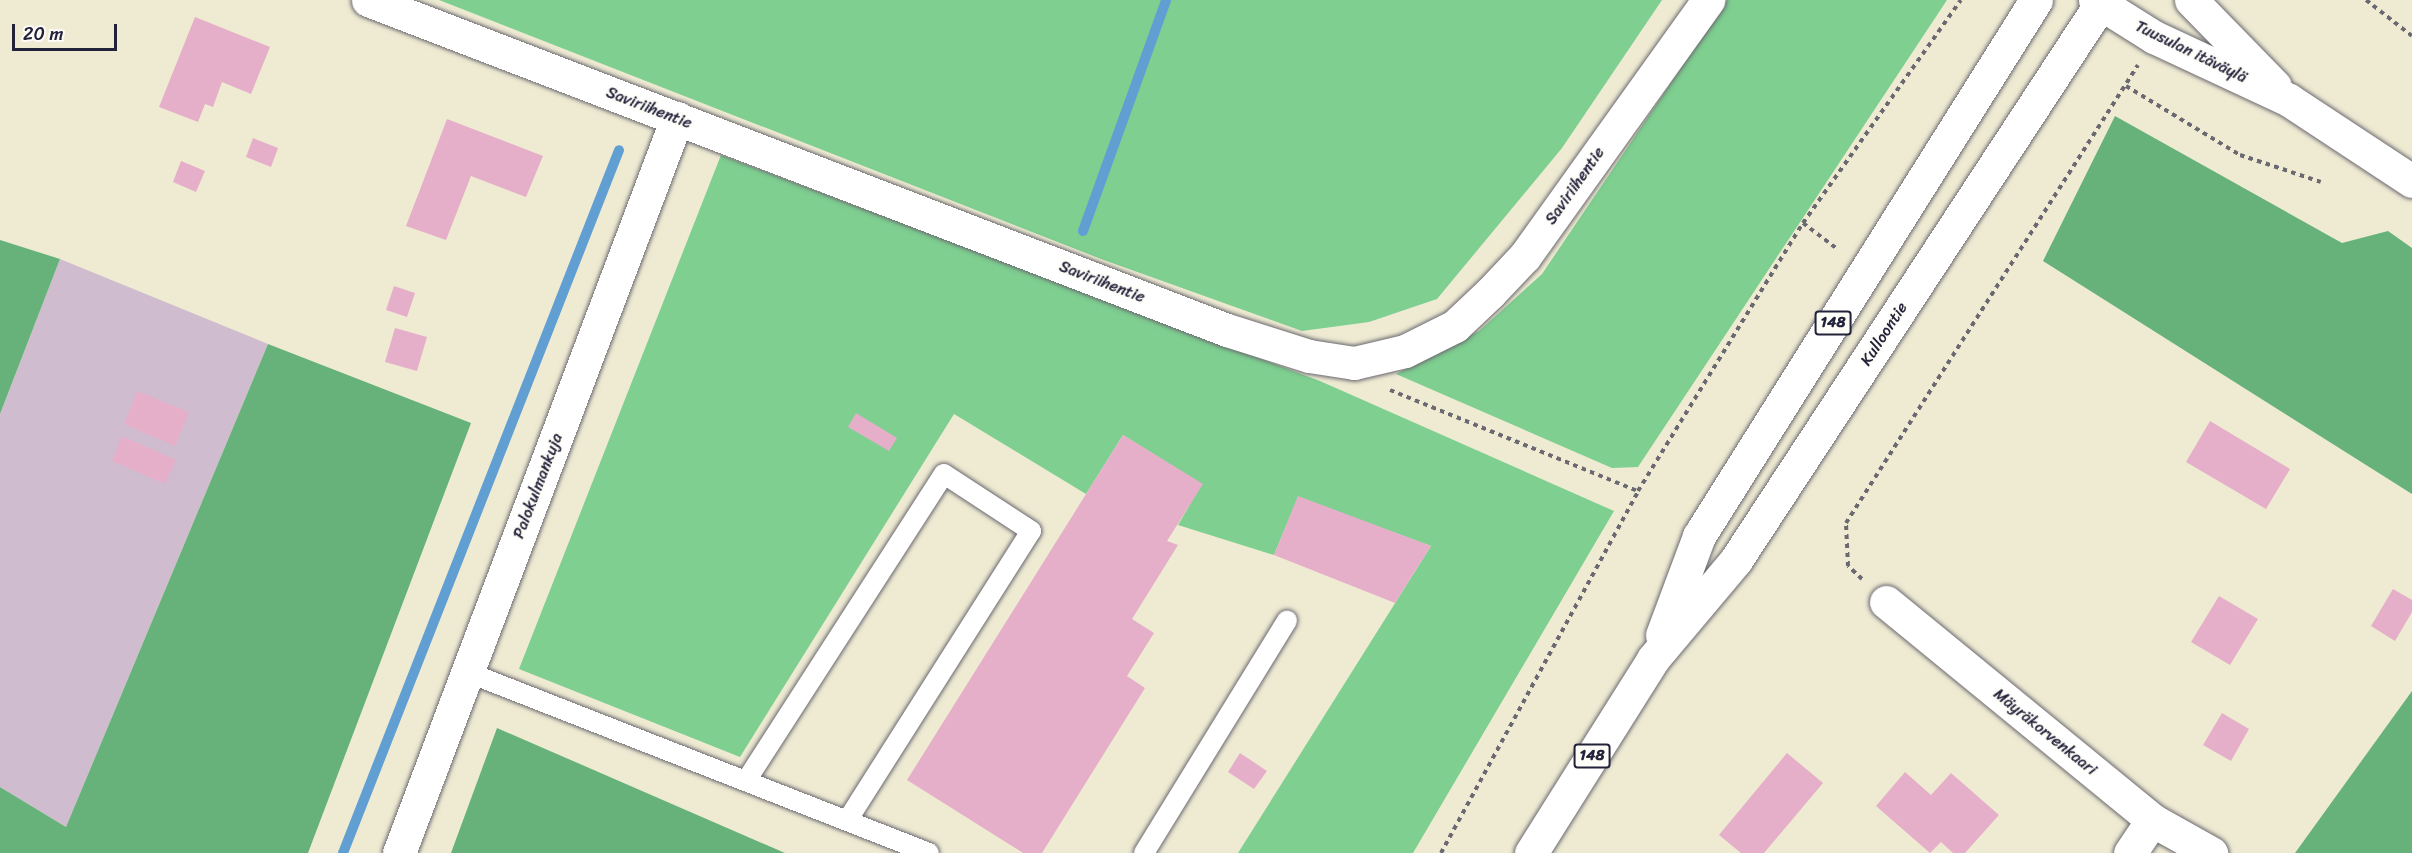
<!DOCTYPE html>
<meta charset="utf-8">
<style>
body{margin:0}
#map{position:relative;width:2412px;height:853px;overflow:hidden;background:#efebd3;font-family:Sriracha,sans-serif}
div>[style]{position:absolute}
.industrial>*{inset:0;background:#cfbdcf}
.green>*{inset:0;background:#7ecf90}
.forest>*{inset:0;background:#66b27a}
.stream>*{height:10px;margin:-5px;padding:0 5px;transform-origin:5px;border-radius:5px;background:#619fd3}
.building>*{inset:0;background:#e5afc9}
.path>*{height:4px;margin-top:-2px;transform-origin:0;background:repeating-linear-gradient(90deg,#6a6870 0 4.5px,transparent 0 9px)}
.roads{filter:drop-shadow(0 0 2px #6a6870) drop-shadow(0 0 2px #6a6870)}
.service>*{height:20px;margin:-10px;padding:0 10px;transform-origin:10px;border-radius:10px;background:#fff}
.minor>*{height:33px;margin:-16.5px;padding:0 16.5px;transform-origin:16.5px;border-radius:16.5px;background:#fff}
.primary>*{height:33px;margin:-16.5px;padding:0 16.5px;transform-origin:16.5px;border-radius:16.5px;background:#fff}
span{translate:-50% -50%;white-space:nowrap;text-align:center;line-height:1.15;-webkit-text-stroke:4.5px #fdfcf7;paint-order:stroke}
.shield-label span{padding:2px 4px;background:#fdfcf7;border:2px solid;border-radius:4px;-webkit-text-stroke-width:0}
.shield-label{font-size:15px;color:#22223b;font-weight:700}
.street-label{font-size:16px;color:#22223b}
.scale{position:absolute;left:12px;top:24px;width:105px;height:27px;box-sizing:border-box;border:3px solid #22223b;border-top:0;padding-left:8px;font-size:18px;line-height:21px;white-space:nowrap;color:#22223b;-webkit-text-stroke:4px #fdfcf7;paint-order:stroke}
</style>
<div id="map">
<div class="industrial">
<div style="clip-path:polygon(60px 259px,268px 344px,66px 827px,0 787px,0 414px)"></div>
</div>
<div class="green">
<div style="clip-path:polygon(439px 0,1662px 0,1562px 148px,1437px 299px,1369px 322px,1302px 331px,1101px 259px)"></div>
<div style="clip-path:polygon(1727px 0,1947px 0,1638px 467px,1612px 468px,1396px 374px,1479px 331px,1542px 274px)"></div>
<div style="clip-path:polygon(721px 155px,1320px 381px,1614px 511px,1413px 853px,1238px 853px,1431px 546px,1298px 497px,1274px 555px,1178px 525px,1202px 484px,1123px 435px,1086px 494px,954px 414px,740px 757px,519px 669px)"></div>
</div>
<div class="forest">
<div style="clip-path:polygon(2115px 116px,2342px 243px,2388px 231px,2412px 248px,2412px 494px,2043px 261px)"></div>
<div style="clip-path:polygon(0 240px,60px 259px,0 414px)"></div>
<div style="clip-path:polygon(268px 344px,471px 423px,308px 853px,0 853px,0 787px,66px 827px)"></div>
<div style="clip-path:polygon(2412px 691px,2412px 853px,2295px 853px)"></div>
<div style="clip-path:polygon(497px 728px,785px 853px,451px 853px)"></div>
</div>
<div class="stream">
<div style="left:1083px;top:231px;width:245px;rotate:-70.2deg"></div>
<div style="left:343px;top:853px;width:755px;rotate:-68.56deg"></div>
</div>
<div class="building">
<div style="clip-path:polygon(195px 17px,270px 47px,251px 94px,222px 82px,213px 107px,205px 104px,198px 122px,159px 107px)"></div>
<div style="clip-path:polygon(447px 119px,543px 156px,526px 197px,471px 176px,446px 240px,406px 226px)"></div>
<div style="clip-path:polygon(253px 138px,278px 148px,271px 167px,246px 157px)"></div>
<div style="clip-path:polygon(181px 161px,205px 171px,196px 192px,173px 182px)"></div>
<div style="clip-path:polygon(394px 286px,415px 293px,407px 317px,386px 310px)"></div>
<div style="clip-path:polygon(395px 328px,427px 337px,417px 371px,385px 362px)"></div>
<div style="clip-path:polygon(137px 391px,189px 412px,175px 446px,124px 424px)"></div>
<div style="clip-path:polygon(856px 413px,897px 438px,889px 451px,848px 427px)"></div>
<div style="clip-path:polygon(2210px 421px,2290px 469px,2266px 509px,2186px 462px)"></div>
<div style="clip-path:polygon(1123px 435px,1203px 484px,1167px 541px,1178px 545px,1132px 619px,1154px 633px,1127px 676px,1145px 688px,1042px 853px,1023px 853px,907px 780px)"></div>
<div style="clip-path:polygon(122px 436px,176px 460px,165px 484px,112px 461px)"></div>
<div style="clip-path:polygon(1298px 496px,1431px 546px,1395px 603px,1274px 555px)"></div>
<div style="clip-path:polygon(2393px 589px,2412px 600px,2412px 612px,2395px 641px,2371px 626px)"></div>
<div style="clip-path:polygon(2219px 596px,2258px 619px,2230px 665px,2191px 642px)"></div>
<div style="clip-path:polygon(2222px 713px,2249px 729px,2231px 761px,2203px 745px)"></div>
<div style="clip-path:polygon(1240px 753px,1267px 771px,1254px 789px,1228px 772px)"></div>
<div style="clip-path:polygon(1787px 753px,1823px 783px,1764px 853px,1741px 853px,1719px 835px)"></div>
<div style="clip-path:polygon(1905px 772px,1931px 795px,1951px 773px,1999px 815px,1965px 853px,1953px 853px,1941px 842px,1930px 853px,1876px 806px)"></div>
</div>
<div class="path">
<div style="left:2366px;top:0;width:58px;rotate:38deg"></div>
<div style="left:2126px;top:86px;width:133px;rotate:31.2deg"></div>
<div style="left:2240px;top:155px;width:85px;rotate:18.4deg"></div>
<div style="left:1803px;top:223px;width:41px;rotate:37.1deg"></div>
<div style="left:1390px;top:390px;width:268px;rotate:22.2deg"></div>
<div style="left:1862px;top:579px;width:19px;rotate:-137deg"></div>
<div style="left:1848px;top:566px;width:43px;rotate:-92.7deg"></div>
<div style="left:1846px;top:523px;width:543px;rotate:-57.48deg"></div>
<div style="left:1441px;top:853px;width:412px;rotate:-61.4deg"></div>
<div style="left:1638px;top:491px;width:315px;rotate:-58.4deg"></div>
<div style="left:1803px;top:223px;width:273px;rotate:-54.7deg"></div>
</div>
<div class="roads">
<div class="service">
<div style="left:467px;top:672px;width:496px;rotate:21.4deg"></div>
<div style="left:746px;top:781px;width:365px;rotate:-57.2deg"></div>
<div style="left:944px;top:474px;width:104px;rotate:33.2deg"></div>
<div style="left:1031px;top:531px;width:343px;rotate:122.4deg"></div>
<div style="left:1144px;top:853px;width:273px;rotate:-58.4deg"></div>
</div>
<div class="minor">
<div style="left:368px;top:0;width:920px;rotate:21.02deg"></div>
<div style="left:1227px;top:330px;width:86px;rotate:17.6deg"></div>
<div style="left:1309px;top:356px;width:46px;rotate:8.8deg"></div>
<div style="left:1354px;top:363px;width:52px;rotate:-13.2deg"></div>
<div style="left:1405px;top:351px;width:56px;rotate:-26.6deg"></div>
<div style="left:1455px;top:326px;width:48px;rotate:-43.3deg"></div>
<div style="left:1490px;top:293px;width:51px;rotate:-46.6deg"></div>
<div style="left:1525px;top:256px;width:315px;rotate:-54.4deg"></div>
<div style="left:1886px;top:602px;width:344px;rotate:39.3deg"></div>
<div style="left:2152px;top:820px;width:68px;rotate:29.2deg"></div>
<div style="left:399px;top:853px;width:786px;rotate:-69.28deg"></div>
<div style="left:2130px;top:853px;width:40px;rotate:-56deg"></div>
</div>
<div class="primary">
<div style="left:2095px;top:0;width:70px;rotate:32.1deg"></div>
<div style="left:2154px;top:37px;width:149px;rotate:25deg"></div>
<div style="left:2289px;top:100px;width:147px;rotate:33.4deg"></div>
<div style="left:2191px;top:0;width:120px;rotate:45.7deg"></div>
<div style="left:1662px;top:635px;width:106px;rotate:-69.5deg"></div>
<div style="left:1699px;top:536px;width:633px;rotate:-57.84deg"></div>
<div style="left:1531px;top:853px;width:229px;rotate:-57.8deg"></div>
<div style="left:1653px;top:659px;width:129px;rotate:-50deg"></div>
<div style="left:1736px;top:560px;width:670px;rotate:-56.76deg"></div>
</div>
</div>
<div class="shield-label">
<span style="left:1833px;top:323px">148</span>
<span style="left:1592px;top:756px">148</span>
</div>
<div class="street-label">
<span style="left:2191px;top:52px;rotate:26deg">Tuusulan itäväylä</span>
<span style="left:649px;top:108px;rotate:21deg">Saviriihentie</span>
<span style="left:1575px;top:186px;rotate:-55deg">Saviriihentie</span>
<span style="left:1102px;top:282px;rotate:21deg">Saviriihentie</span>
<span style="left:1884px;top:334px;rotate:-57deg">Kulloontie</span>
<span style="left:538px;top:486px;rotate:-69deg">Palokulmankuja</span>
<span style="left:2045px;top:732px;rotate:39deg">Mäyräkorvenkaari</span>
</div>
<div class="scale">20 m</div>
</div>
